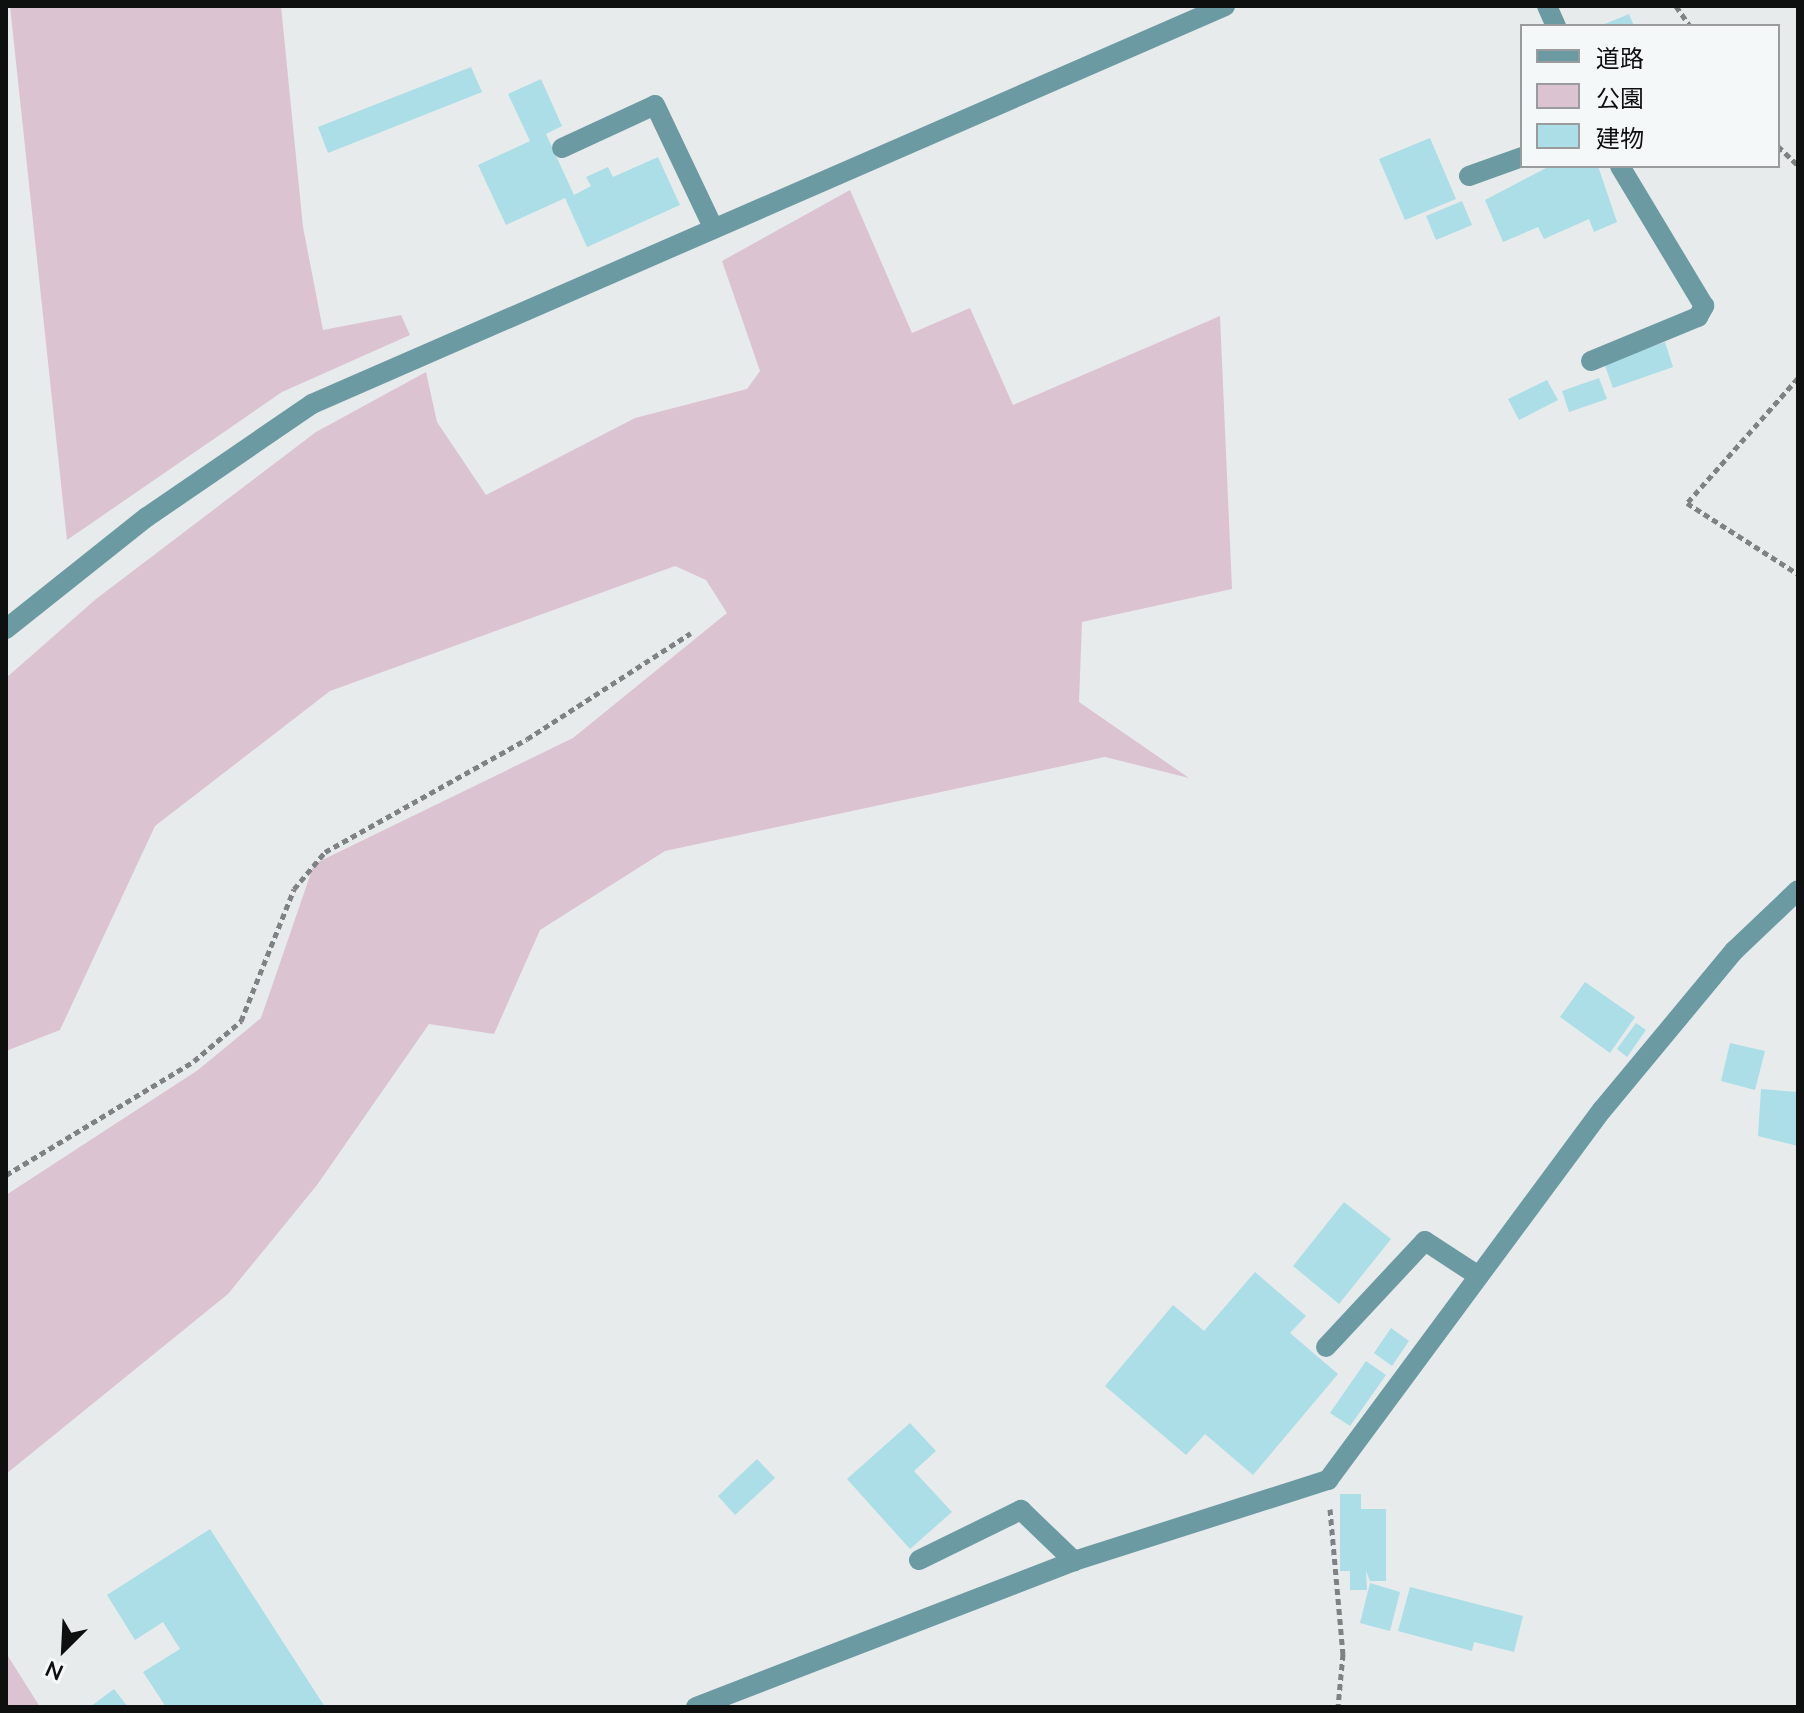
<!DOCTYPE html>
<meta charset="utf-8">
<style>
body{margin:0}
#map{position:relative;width:1804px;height:1713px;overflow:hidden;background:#e7ebec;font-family:Mulish,"Noto Sans JP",sans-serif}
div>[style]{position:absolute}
.green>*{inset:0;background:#dcc3d2}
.building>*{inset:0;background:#abdee7}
.path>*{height:5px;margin-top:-2.5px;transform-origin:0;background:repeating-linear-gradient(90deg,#7f8283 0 6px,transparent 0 10px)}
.minor>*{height:20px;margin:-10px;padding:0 10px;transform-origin:10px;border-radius:10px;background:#6b9aa2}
span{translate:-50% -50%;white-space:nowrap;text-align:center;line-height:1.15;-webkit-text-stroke:6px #f5f8f9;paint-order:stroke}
.frame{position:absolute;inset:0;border:8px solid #0e1010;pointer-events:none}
.legend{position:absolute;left:1520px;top:24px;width:260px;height:144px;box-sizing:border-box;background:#f5f8f9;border:2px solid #999b9c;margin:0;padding:10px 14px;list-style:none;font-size:24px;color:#0e1010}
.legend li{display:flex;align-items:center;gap:16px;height:40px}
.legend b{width:40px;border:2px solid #999b9c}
.north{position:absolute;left:24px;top:1609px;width:80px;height:80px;-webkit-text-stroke:6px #f5f8f9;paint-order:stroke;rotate:204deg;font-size:22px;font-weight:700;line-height:32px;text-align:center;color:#0e1010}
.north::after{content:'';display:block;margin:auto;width:28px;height:36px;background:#0e1010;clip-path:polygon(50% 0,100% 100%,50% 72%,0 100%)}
</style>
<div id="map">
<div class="green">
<div style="clip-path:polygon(10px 6px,281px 6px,303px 227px,323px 330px,401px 315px,410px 335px,282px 392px,67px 540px)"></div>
<div style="clip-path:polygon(850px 190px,912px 333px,970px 308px,1013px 405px,1220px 316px,1232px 589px,1082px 622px,1079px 702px,1189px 778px,1105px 757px,665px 851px,540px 930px,494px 1034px,429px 1024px,317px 1185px,228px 1294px,6px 1474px,6px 1195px,198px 1070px,261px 1018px,314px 864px,573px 738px,727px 613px,706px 580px,675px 566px,330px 691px,155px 826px,60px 1030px,6px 1051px,6px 678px,96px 599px,316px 432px,426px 372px,437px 422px,486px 495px,635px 418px,747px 389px,760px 371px,722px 261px)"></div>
<div style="clip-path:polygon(6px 1653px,40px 1707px,6px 1707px)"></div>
</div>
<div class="building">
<div style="clip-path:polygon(1629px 14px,1634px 26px,1600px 26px)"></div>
<div style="clip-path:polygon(471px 67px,482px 92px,328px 153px,318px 127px)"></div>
<div style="clip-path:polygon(541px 79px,562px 126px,546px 134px,574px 195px,591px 186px,586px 177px,608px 167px,613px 177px,658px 157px,680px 205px,587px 247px,565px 198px,506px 225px,478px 165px,530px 141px,508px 94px)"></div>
<div style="clip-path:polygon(1430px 138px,1456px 199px,1405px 220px,1379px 159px)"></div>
<div style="clip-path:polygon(1550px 166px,1598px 166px,1617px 222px,1594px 232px,1589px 219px,1544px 239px,1538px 227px,1503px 242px,1485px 200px)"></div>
<div style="clip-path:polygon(1462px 201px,1472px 225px,1436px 240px,1426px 216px)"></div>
<div style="clip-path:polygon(1665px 342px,1673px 367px,1613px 388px,1604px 363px)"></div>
<div style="clip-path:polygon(1599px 378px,1607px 399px,1569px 412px,1562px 391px)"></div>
<div style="clip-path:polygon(1547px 380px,1558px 400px,1519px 420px,1508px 399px)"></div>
<div style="clip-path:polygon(1585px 982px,1635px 1017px,1610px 1053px,1560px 1017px)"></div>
<div style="clip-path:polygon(1636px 1023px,1646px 1030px,1627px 1057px,1617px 1049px)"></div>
<div style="clip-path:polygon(1730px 1043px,1765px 1051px,1755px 1090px,1721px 1081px)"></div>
<div style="clip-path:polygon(1761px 1089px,1798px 1092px,1798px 1146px,1758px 1136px)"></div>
<div style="clip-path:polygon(1344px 1202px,1391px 1239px,1339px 1304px,1293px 1266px)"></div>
<div style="clip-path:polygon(1255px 1272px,1306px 1316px,1290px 1333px,1338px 1374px,1253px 1475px,1205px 1434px,1186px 1455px,1105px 1386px,1173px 1305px,1204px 1331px)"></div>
<div style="clip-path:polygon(1391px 1328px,1409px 1341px,1392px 1366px,1374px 1353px)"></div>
<div style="clip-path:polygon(1366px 1361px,1386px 1375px,1350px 1426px,1330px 1413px)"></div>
<div style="clip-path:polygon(910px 1423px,936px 1451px,914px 1471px,952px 1512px,910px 1549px,847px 1479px)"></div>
<div style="clip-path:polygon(757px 1459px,775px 1478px,735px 1515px,718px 1496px)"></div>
<div style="clip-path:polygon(1340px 1494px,1361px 1494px,1361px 1509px,1386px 1509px,1386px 1581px,1370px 1581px,1366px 1571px,1367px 1590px,1350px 1590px,1350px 1571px,1340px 1571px)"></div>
<div style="clip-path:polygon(210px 1529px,325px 1707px,166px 1707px,143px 1672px,180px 1649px,163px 1622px,135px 1640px,107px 1595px)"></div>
<div style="clip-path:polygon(1370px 1583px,1400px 1592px,1390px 1631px,1360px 1623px)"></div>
<div style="clip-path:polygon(1410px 1587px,1523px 1616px,1514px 1652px,1474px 1642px,1472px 1651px,1398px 1631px)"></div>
<div style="clip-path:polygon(114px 1689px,128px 1707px,90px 1707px)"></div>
</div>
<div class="path">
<div style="left:1676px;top:6px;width:24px;rotate:55deg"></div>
<div style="left:1778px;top:146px;width:28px;rotate:44deg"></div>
<div style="left:1798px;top:378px;width:167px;rotate:131.6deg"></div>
<div style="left:1687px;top:503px;width:132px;rotate:32.6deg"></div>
<div style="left:6px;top:1175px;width:220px;rotate:-31.2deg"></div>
<div style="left:194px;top:1061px;width:62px;rotate:-40.4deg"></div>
<div style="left:241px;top:1021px;width:142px;rotate:-68.1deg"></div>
<div style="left:294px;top:889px;width:48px;rotate:-50deg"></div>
<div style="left:325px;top:852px;width:231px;rotate:-29.2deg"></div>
<div style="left:527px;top:739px;width:195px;rotate:-32.9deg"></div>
<div style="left:1330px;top:1509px;width:146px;rotate:84.9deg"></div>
<div style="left:1343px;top:1654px;width:53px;rotate:95.4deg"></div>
</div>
<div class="minor">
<div style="left:1547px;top:6px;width:22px;rotate:66deg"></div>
<div style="left:562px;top:148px;width:102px;rotate:-24.8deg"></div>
<div style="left:655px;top:105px;width:137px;rotate:64.6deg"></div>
<div style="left:1469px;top:176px;width:56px;rotate:-19.7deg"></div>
<div style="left:1591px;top:361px;width:116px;rotate:-22.4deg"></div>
<div style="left:1698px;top:317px;width:13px;rotate:-61deg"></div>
<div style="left:1704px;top:306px;width:163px;rotate:-121deg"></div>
<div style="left:6px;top:629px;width:180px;rotate:-38.5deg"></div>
<div style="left:147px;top:517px;width:200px;rotate:-34.4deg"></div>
<div style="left:312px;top:404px;width:996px;rotate:-23.55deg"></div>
<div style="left:1326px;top:1347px;width:145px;rotate:-47deg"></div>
<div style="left:1425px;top:1241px;width:62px;rotate:33.2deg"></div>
<div style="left:919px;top:1560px;width:114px;rotate:-26.1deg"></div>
<div style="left:1021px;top:1510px;width:74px;rotate:43.9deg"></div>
<div style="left:696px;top:1707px;width:405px;rotate:-21.1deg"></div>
<div style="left:1074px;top:1561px;width:267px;rotate:-17.7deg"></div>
<div style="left:1328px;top:1480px;width:460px;rotate:-53.5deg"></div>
<div style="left:1602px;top:1110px;width:207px;rotate:-50.3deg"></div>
<div style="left:1734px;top:951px;width:88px;rotate:-43.6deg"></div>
</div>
<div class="frame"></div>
<ul class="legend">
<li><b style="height:10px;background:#6b9aa2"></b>道路</li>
<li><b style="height:22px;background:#dcc3d2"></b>公園</li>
<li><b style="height:22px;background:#abdee7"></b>建物</li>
</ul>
<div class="north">N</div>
</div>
